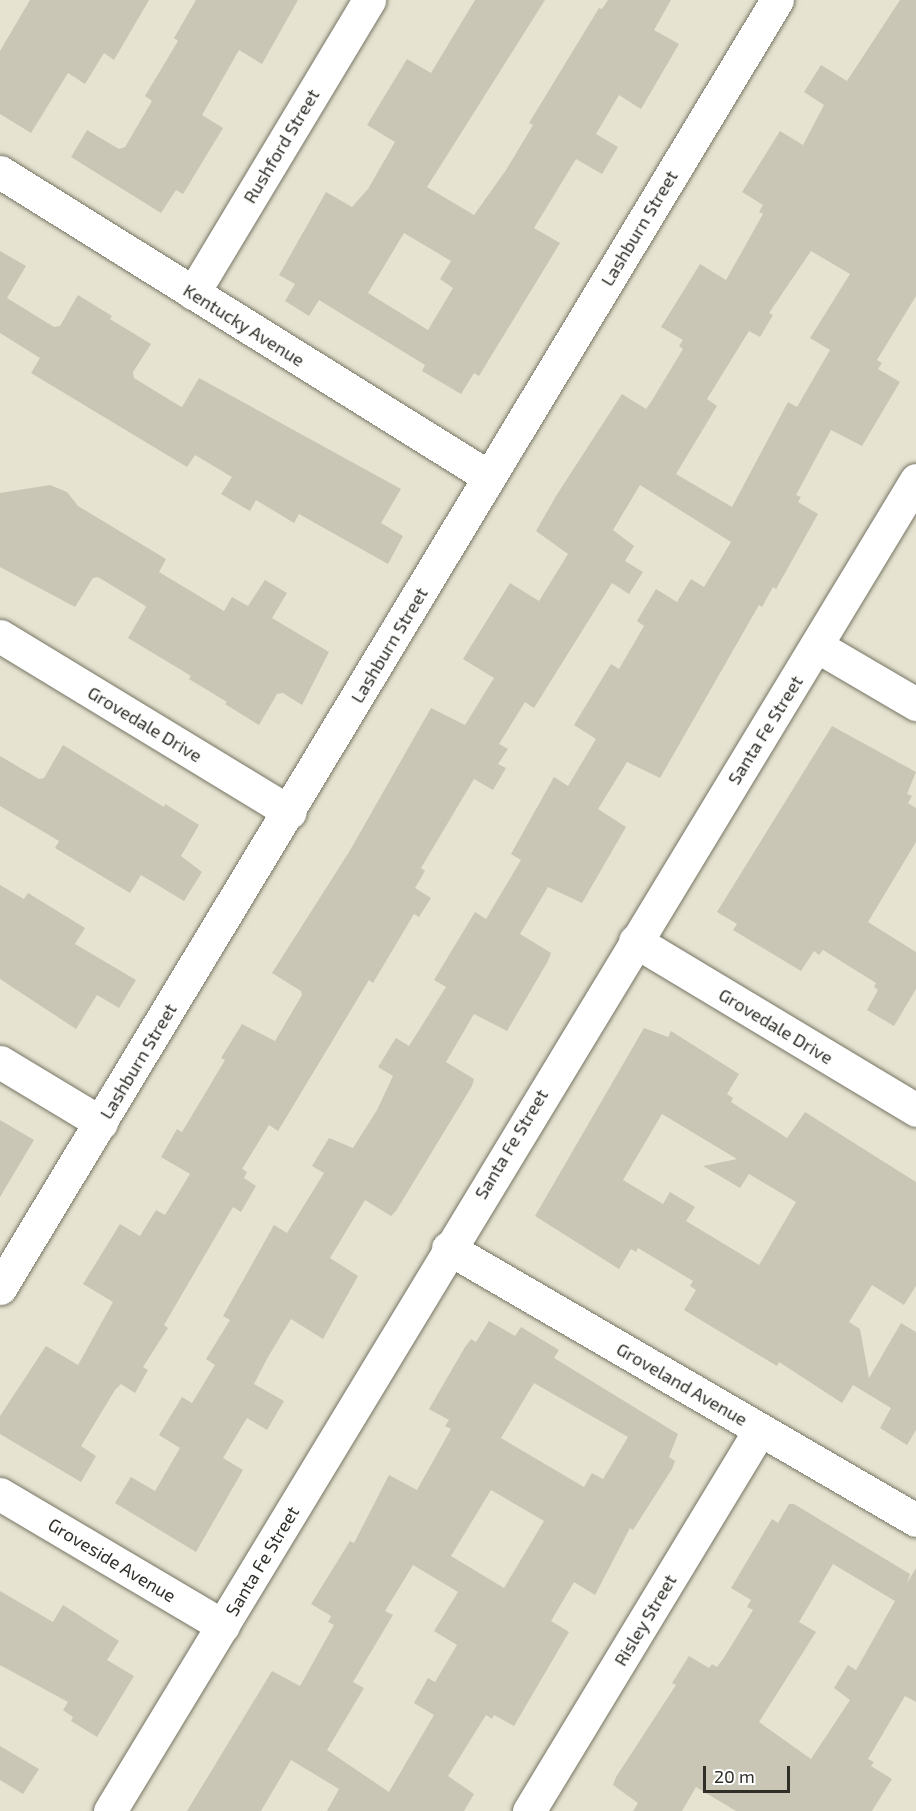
<!DOCTYPE html>
<style>
body{margin:0}
#map{position:relative;width:916px;height:1811px;overflow:hidden;background:#e6e3d1;font-family:"Exo 2",sans-serif}
div>[style]{position:absolute}
.building>*{inset:0;background:#c9c6b5}
.roads{filter:drop-shadow(0 0 2px #777564) drop-shadow(0 0 2px #777564)}
.minor>*{height:33px;margin:-16.5px;padding:0 16.5px;transform-origin:16.5px;border-radius:16.5px;background:#fff}
span{translate:-50% -50%;white-space:nowrap;text-align:center;line-height:1.15;-webkit-text-stroke:4.5px #fff;paint-order:stroke}
.street-label{font-size:18px;color:#2f2e27}
.scale{position:absolute;left:703px;top:1766px;width:87px;height:27px;box-sizing:border-box;border:3px solid #2f2e27;border-top:0;padding-left:8px;font-size:18px;line-height:21px;white-space:nowrap;color:#2f2e27;-webkit-text-stroke:4px #fff;paint-order:stroke}
</style>
<div id="map">
<div class="building">
<div style="clip-path:polygon(30px 0,149px 0,114px 60px,104px 53px,85px 84px,68px 73px,31px 133px,0 114px,0 51px)"></div>
<div style="clip-path:polygon(196px 0,298px 0,262px 64px,239px 50px,202px 115px,223px 128px,183px 194px,176px 190px,161px 213px,71px 157px,87px 130px,119px 149px,125px 147px,152px 101px,145px 96px,178px 41px,174px 38px)"></div>
<div style="clip-path:polygon(evenodd,475px 0,545px 0,427px 187px,474px 215px,506px 170px,533px 125px,529px 123px,599px 8px,602px 9px,608px 0,671px 0,654px 30px,679px 44px,641px 109px,619px 95px,596px 134px,618px 147px,602px 174px,576px 159px,534px 228px,560px 243px,479px 376px,474px 373px,461px 394px,422px 371px,425px 365px,319px 300px,309px 316px,285px 301px,295px 284px,279px 275px,326px 192px,352px 207px,368px 189px,395px 142px,367px 125px,407px 59px,431px 73px,475px 0,404px 233px,451px 261px,440px 279px,453px 288px,428px 330px,368px 293px,404px 233px)"></div>
<div style="clip-path:polygon(evenodd,900px 0,916px 0,916px 296px,877px 360px,882px 363px,878px 369px,900px 382px,862px 446px,831px 430px,796px 495px,801px 497px,798px 502px,818px 514px,776px 589px,773px 587px,762px 607px,759px 605px,660px 778px,627px 762px,598px 809px,626px 827px,582px 903px,548px 887px,520px 934px,551px 953px,548px 961px,507px 1031px,474px 1014px,446px 1062px,474px 1079px,472px 1086px,396px 1211px,391px 1216px,365px 1200px,330px 1258px,358px 1276px,323px 1339px,291px 1319px,268px 1357px,254px 1384px,284px 1401px,267px 1430px,247px 1418px,223px 1458px,243px 1470px,196px 1552px,115px 1503px,131px 1477px,155px 1491px,180px 1448px,159px 1435px,182px 1397px,192px 1403px,215px 1365px,206px 1359px,230px 1320px,223px 1316px,274px 1225px,287px 1233px,324px 1173px,312px 1166px,329px 1138px,353px 1148px,377px 1110px,393px 1076px,378px 1067px,396px 1038px,409px 1046px,446px 987px,434px 980px,475px 912px,486px 919px,521px 860px,511px 854px,554px 777px,568px 786px,596px 739px,574px 725px,611px 664px,619px 669px,644px 626px,637px 621px,656px 589px,677px 602px,691px 579px,704px 587px,731px 542px,640px 485px,613px 530px,634px 546px,625px 561px,643px 572px,629px 594px,612px 583px,534px 708px,525px 702px,499px 744px,508px 749px,498px 764px,506px 768px,493px 790px,474px 779px,421px 868px,425px 871px,415px 888px,431px 898px,419px 917px,414px 914px,373px 983px,369px 980px,278px 1131px,269px 1125px,242px 1169px,247px 1172px,244px 1178px,256px 1186px,241px 1212px,233px 1207px,164px 1325px,168px 1328px,143px 1367px,148px 1370px,135px 1393px,121px 1384px,115px 1390px,81px 1446px,96px 1456px,81px 1482px,0 1434px,0 1416px,46px 1346px,78px 1365px,113px 1302px,83px 1284px,120px 1224px,140px 1236px,156px 1210px,165px 1215px,190px 1174px,161px 1157px,177px 1129px,182px 1132px,225px 1060px,221px 1058px,242px 1024px,275px 1041px,302px 995px,301px 991px,272px 973px,349px 852px,431px 708px,465px 725px,494px 678px,463px 659px,510px 583px,539px 601px,568px 554px,536px 531px,556px 496px,622px 394px,646px 409px,651px 402px,683px 349px,679px 346px,683px 340px,661px 327px,700px 264px,726px 280px,763px 214px,759px 212px,763px 205px,742px 192px,780px 131px,803px 145px,824px 105px,804px 92px,821px 65px,847px 81px,900px 0,811px 251px,850px 274px,810px 338px,830px 350px,797px 407px,788px 402px,732px 507px,676px 474px,717px 406px,707px 399px,749px 331px,760px 337px,773px 315px,769px 313px,811px 251px)"></div>
<div style="clip-path:polygon(0 251px,26px 266px,7px 298px,54px 327px,60px 326px,78px 295px,112px 316px,110px 319px,151px 344px,133px 372px,134px 378px,178px 405px,182px 407px,199px 378px,401px 489px,381px 523px,403px 536px,388px 564px,299px 514px,294px 523px,256px 500px,250px 511px,221px 494px,232px 477px,195px 455px,187px 467px,31px 373px,40px 358px,0 333px)"></div>
<div style="clip-path:polygon(50px 485px,67px 492px,78px 506px,166px 559px,159px 572px,224px 611px,232px 597px,248px 606px,265px 580px,287px 593px,272px 618px,329px 652px,302px 705px,283px 693px,277px 694px,259px 725px,225px 704px,227px 702px,189px 679px,191px 676px,128px 638px,146px 607px,144px 605px,98px 577px,93px 578px,75px 607px,0 567px,0 493px)"></div>
<div style="clip-path:polygon(832px 726px,916px 772px,907px 794px,912px 796px,908px 803px,916px 808px,916px 842px,868px 922px,916px 952px,916px 989px,894px 1026px,867px 1010px,878px 990px,874px 987px,876px 983px,823px 950px,819px 955px,814px 951px,801px 971px,733px 930px,737px 924px,717px 912px)"></div>
<div style="clip-path:polygon(63px 745px,164px 807px,165px 804px,199px 825px,181px 856px,202px 872px,184px 901px,141px 875px,130px 893px,55px 848px,59px 841px,0 806px,0 756px,39px 779px,44px 778px)"></div>
<div style="clip-path:polygon(0 885px,24px 899px,28px 893px,85px 928px,75px 944px,136px 980px,119px 1008px,97px 995px,76px 1029px,0 979px)"></div>
<div style="clip-path:polygon(evenodd,644px 1028px,668px 1037px,671px 1031px,739px 1074px,727px 1094px,733px 1098px,731px 1102px,787px 1138px,805px 1112px,916px 1182px,916px 1286px,904px 1305px,872px 1285px,849px 1322px,860px 1329px,869px 1378px,901px 1323px,916px 1332px,916px 1430px,907px 1445px,880px 1428px,891px 1408px,853px 1385px,842px 1403px,779px 1362px,777px 1366px,684px 1310px,696px 1290px,690px 1286px,693px 1281px,638px 1248px,636px 1252px,631px 1249px,619px 1269px,535px 1216px,644px 1028px,662px 1114px,737px 1159px,703px 1166px,740px 1188px,749px 1174px,796px 1202px,759px 1265px,686px 1221px,695px 1207px,670px 1192px,663px 1204px,623px 1180px,662px 1114px)"></div>
<div style="clip-path:polygon(0 1120px,34px 1140px,0 1197px)"></div>
<div style="clip-path:polygon(evenodd,489px 1321px,515px 1336px,521px 1327px,559px 1350px,554px 1358px,678px 1434px,669px 1457px,675px 1461px,672px 1469px,633px 1530px,630px 1528px,595px 1595px,574px 1582px,551px 1621px,569px 1632px,514px 1726px,494px 1715px,492px 1719px,486px 1715px,448px 1776px,474px 1794px,464px 1811px,327px 1811px,339px 1789px,291px 1760px,261px 1811px,187px 1811px,272px 1671px,300px 1686px,334px 1625px,328px 1622px,331px 1616px,311px 1604px,350px 1541px,354px 1543px,389px 1475px,417px 1490px,451px 1429px,445px 1426px,449px 1420px,429px 1409px,465px 1347px,471px 1339px,476px 1342px,489px 1321px,534px 1383px,628px 1437px,603px 1479px,592px 1473px,584px 1487px,501px 1438px,534px 1383px,489px 1321px,491px 1490px,544px 1521px,504px 1588px,451px 1556px,491px 1490px,489px 1321px,413px 1565px,458px 1592px,434px 1631px,457px 1645px,435px 1682px,428px 1678px,414px 1703px,434px 1715px,389px 1792px,327px 1750px,364px 1688px,353px 1682px,393px 1615px,385px 1611px,413px 1565px)"></div>
<div style="clip-path:polygon(evenodd,789px 1504px,794px 1504px,910px 1574px,907px 1583px,916px 1568px,916px 1702px,905px 1696px,868px 1759px,874px 1762px,871px 1766px,892px 1779px,872px 1811px,736px 1811px,696px 1787px,682px 1811px,633px 1811px,638px 1803px,613px 1785px,616px 1777px,676px 1685px,672px 1683px,689px 1656px,709px 1668px,712px 1664px,717px 1667px,725px 1656px,753px 1610px,747px 1607px,751px 1600px,731px 1588px,772px 1519px,778px 1523px,789px 1504px,833px 1564px,895px 1601px,856px 1670px,848px 1665px,834px 1688px,850px 1700px,811px 1759px,759px 1722px,816px 1632px,799px 1622px,833px 1564px)"></div>
<div style="clip-path:polygon(0 1591px,53px 1622px,63px 1605px,119px 1641px,107px 1660px,134px 1676px,97px 1737px,71px 1721px,73px 1717px,63px 1710px,68px 1702px,0 1665px)"></div>
<div style="clip-path:polygon(0 1746px,39px 1769px,23px 1794px,0 1780px)"></div>
</div>
<div class="roads">
<div class="minor">
<div style="left:0;top:172px;width:576px;rotate:31.95deg"></div>
<div style="left:193px;top:293px;width:342px;rotate:-59deg"></div>
<div style="left:0;top:636px;width:339px;rotate:31.3deg"></div>
<div style="left:817px;top:646px;width:115px;rotate:30.4deg"></div>
<div style="left:635px;top:941px;width:328px;rotate:31deg"></div>
<div style="left:0;top:1062px;width:118px;rotate:31.1deg"></div>
<div style="left:448px;top:1248px;width:541px;rotate:30.17deg"></div>
<div style="left:0;top:1288px;width:1504px;rotate:-58.9deg"></div>
<div style="left:0;top:1494px;width:259px;rotate:30.6deg"></div>
<div style="left:110px;top:1811px;width:1556px;rotate:-58.8deg"></div>
<div style="left:529px;top:1811px;width:446px;rotate:-58.8deg"></div>
</div>
</div>
<div class="street-label">
<span style="left:281px;top:146px;rotate:-59deg">Rushford Street</span>
<span style="left:639px;top:228px;rotate:-59deg">Lashburn Street</span>
<span style="left:244px;top:325px;rotate:32deg">Kentucky Avenue</span>
<span style="left:389px;top:645px;rotate:-59deg">Lashburn Street</span>
<span style="left:145px;top:724px;rotate:31deg">Grovedale Drive</span>
<span style="left:765px;top:730px;rotate:-58deg">Santa Fe Street</span>
<span style="left:776px;top:1026px;rotate:31deg">Grovedale Drive</span>
<span style="left:138px;top:1061px;rotate:-59deg">Lashburn Street</span>
<span style="left:511px;top:1144px;rotate:-59deg">Santa Fe Street</span>
<span style="left:682px;top:1384px;rotate:30deg">Groveland Avenue</span>
<span style="left:112px;top:1560px;rotate:31deg">Groveside Avenue</span>
<span style="left:262px;top:1561px;rotate:-59deg">Santa Fe Street</span>
<span style="left:645px;top:1620px;rotate:-59deg">Risley Street</span>
</div>
<div class="scale">20 m</div>
</div>
